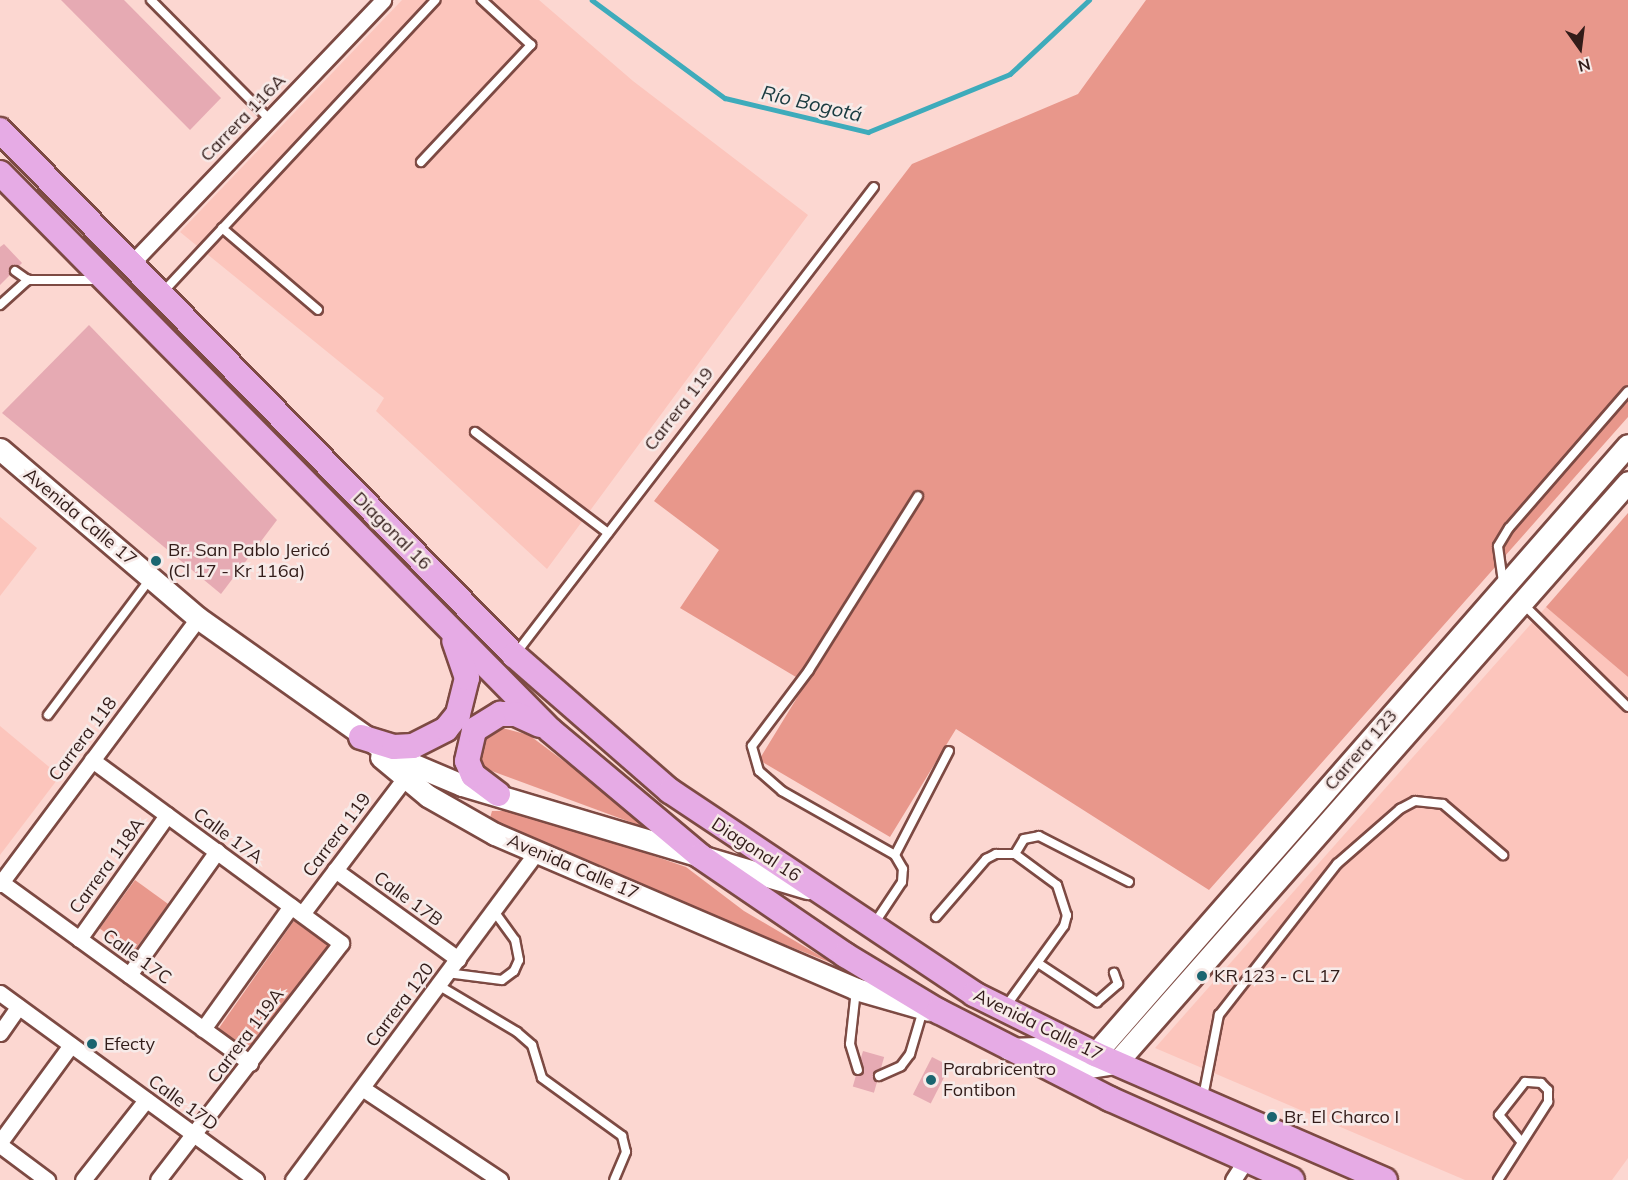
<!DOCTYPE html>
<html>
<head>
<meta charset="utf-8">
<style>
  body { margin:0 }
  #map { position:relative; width:1628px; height:1180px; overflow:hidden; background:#fcd7d1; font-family:Mulish,sans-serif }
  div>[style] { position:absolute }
  .built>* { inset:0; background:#fcc5bc }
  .green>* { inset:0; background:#e8978b; transform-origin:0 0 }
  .stream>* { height:4.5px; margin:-2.25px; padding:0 2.25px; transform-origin:2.25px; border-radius:2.25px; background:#3eabbb }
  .building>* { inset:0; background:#e6aab3; transform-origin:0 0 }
  .roads { filter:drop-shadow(2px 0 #7d4a43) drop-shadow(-2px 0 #7d4a43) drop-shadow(0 2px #7d4a43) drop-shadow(0 -2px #7d4a43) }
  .lane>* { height:8px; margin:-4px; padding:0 4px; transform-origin:4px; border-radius:4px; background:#fff }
  .street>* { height:15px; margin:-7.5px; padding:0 7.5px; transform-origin:7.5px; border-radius:7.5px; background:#fff }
  .secondary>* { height:21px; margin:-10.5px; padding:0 10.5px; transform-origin:10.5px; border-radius:10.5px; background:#fff }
  .primary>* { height:24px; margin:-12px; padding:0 12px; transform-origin:12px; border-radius:12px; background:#e6abe5 }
  .dots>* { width:16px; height:16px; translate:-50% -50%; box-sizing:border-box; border:3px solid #f7eae8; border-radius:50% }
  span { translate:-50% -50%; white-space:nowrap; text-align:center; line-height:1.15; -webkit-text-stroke:5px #f7eae8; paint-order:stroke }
  .street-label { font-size:18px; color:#321c19 }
  .poi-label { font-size:18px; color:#321c19 }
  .left { translate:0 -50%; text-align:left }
  .water-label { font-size:20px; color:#193a3f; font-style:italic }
  .north { position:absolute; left:1550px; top:18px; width:60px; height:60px; -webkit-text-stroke:4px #f7eae8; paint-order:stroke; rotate:166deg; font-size:16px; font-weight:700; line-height:24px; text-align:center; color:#321c19 }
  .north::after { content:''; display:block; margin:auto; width:21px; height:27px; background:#321c19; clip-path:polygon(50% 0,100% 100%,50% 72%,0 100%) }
</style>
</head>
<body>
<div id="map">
  <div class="built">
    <i style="clip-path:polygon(402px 0,539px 0,633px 81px,808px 215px,547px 569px,376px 411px,384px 398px,180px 232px)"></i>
    <i style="clip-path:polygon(0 517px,37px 548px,0 596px)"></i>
    <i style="clip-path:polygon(1546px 607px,1628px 677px,1628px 1158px,1612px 1180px,1465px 1180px,1155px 1048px)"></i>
    <i style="clip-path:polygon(0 726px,60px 776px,0 855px)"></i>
  </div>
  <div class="green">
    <i style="clip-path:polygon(1146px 0,1628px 0,1628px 417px,1209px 890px,956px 729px,890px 837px,759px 760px,806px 683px,680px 608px,719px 550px,654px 501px,912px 164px,1078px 94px)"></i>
    <i style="clip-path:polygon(1628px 513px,1628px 677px,1546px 607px)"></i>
    <i style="clip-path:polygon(494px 726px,529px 735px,660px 833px,481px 767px,476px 759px,481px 732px)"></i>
    <i style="clip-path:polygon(492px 811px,511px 811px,590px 834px,686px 867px,744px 911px,834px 964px,622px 880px,496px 824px,490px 818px)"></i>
    <i style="left:135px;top:880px;width:41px;height:60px;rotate:36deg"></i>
    <i style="left:296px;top:918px;width:45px;height:136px;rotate:35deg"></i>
  </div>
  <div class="stream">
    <i style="left:592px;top:0;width:165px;rotate:36.4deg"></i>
    <i style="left:725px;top:98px;width:147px;rotate:13.4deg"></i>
    <i style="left:868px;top:132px;width:153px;rotate:-22.2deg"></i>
    <i style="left:1010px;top:74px;width:108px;rotate:-43.1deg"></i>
  </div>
  <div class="building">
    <i style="clip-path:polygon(61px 0,124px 0,221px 98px,190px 130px)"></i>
    <i style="clip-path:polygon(4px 244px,22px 263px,0 285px,0 247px)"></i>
    <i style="clip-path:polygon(89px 325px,277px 520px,221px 594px,2px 413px)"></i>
    <i style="left:863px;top:1051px;width:22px;height:37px;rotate:16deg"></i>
    <i style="left:932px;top:1057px;width:20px;height:42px;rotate:27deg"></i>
  </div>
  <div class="roads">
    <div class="lane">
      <i style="left:151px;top:0;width:168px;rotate:45.2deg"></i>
      <i style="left:421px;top:162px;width:161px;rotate:-46.8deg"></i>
      <i style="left:531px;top:45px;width:67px;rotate:-137.4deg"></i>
      <i style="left:222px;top:228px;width:126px;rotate:40.5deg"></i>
      <i style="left:15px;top:271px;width:16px;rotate:35deg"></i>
      <i style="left:28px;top:280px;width:72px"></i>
      <i style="left:164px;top:291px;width:398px;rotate:-47deg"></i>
      <i style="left:0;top:305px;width:38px;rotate:-42deg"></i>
      <i style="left:475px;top:432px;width:167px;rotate:37.2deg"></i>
      <i style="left:1503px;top:582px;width:36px;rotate:-98deg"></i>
      <i style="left:1498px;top:546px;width:21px;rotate:-59deg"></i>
      <i style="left:1509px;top:528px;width:181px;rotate:-49deg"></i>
      <i style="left:1522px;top:603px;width:148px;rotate:44.5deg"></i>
      <i style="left:517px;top:652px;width:586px;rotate:-52.49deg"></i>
      <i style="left:48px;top:715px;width:170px;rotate:-53.1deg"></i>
      <i style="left:1015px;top:854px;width:17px;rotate:-59deg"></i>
      <i style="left:1024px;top:839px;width:15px;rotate:-11deg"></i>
      <i style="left:1039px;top:836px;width:101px;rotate:27.1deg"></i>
      <i style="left:895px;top:855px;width:117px;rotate:-62.6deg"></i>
      <i style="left:936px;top:917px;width:77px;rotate:-49.2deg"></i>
      <i style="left:986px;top:859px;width:11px;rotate:-27deg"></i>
      <i style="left:996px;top:854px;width:19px"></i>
      <i style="left:1015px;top:854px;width:52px;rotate:36.4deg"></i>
      <i style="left:1057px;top:885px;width:32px;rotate:72deg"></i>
      <i style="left:1067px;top:915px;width:11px;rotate:105deg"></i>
      <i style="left:1064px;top:926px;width:99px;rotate:125.9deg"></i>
      <i style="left:874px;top:924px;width:50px;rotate:-56.3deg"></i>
      <i style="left:902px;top:882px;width:13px;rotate:-86deg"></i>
      <i style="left:903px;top:869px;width:16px;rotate:-120deg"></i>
      <i style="left:895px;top:855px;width:130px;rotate:-150.5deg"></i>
      <i style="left:782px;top:791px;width:30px;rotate:-139deg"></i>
      <i style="left:759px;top:771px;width:26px;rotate:-106deg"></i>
      <i style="left:752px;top:746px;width:95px;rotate:-53.1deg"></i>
      <i style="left:809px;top:670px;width:205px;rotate:-57.9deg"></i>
      <i style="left:1038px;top:963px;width:71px;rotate:33.5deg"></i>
      <i style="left:1097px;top:1002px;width:28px;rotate:-41deg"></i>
      <i style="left:1118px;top:984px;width:12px;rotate:-110deg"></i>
      <i style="left:447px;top:973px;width:55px;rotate:7.3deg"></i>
      <i style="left:502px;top:980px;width:15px;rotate:-37deg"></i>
      <i style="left:514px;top:971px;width:12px;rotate:-66deg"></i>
      <i style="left:519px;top:960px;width:20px;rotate:-101deg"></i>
      <i style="left:515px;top:940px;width:36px;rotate:-126deg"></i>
      <i style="left:438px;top:985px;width:92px;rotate:30.7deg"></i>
      <i style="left:517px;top:1032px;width:20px;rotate:41deg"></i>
      <i style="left:532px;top:1045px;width:34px;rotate:73deg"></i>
      <i style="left:542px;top:1078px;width:99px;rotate:35.9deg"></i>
      <i style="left:622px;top:1136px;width:16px;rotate:76deg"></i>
      <i style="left:626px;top:1152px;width:30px;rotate:113deg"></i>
      <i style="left:856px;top:990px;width:54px;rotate:96.3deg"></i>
      <i style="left:850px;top:1044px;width:27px;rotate:73deg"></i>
      <i style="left:879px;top:1076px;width:24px;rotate:-24deg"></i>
      <i style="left:901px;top:1066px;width:15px;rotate:-53deg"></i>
      <i style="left:910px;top:1054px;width:46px;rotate:-73.5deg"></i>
      <i style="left:1203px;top:1097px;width:84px;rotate:-79deg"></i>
      <i style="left:1219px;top:1015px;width:192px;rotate:-52deg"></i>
      <i style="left:1337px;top:864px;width:84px;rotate:-41.1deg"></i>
      <i style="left:1400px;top:809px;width:17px;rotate:-28deg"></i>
      <i style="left:1415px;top:801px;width:28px;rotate:6deg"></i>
      <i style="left:1443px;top:804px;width:79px;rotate:40.4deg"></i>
      <i style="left:1498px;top:1180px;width:93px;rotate:-57.3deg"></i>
      <i style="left:1548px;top:1102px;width:12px;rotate:-90deg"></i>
      <i style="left:1548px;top:1090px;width:10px;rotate:-135deg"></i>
      <i style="left:1541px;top:1083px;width:16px;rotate:-176deg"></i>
      <i style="left:1525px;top:1082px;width:42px;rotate:128.2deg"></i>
      <i style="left:1499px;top:1115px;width:35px;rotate:50deg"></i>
    </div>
    <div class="street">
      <i style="left:131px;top:264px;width:365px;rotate:-46.3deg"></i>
      <i style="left:92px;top:760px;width:309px;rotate:36.3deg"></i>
      <i style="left:341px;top:943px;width:299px;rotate:127.7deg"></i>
      <i style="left:335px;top:870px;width:152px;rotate:35.9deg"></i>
      <i style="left:1px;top:882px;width:308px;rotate:36deg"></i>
      <i style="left:0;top:884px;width:332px;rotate:-53.3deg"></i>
      <i style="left:302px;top:914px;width:169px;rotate:-52.9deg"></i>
      <i style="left:79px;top:939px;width:152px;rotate:-54.6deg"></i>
      <i style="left:129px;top:975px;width:152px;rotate:-54.6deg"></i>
      <i style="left:0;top:993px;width:317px;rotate:36.1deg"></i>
      <i style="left:203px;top:1029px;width:151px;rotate:-54.4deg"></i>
      <i style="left:0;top:1033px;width:32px;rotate:-55deg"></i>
      <i style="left:362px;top:1088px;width:166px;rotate:33.7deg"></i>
      <i style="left:0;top:1142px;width:120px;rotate:-53.8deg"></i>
      <i style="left:0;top:1145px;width:59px;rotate:36.7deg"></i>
      <i style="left:83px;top:1180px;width:102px;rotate:-51.8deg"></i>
      <i style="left:293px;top:1180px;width:409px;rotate:-53.4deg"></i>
      <i style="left:1233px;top:1180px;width:24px;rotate:-57deg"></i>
    </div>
    <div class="secondary">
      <i style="left:0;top:449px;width:260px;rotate:40.5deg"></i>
      <i style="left:198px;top:618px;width:239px;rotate:35.3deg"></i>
      <i style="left:393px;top:756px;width:75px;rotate:22.8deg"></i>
      <i style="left:462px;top:785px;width:361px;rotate:16.6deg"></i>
      <i style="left:381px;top:757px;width:61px;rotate:39.7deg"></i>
      <i style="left:428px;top:796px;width:77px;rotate:29.6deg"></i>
      <i style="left:495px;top:834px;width:393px;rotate:23.2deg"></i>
      <i style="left:856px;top:989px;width:76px;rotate:16deg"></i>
      <i style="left:1009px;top:1049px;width:35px;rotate:-2deg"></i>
      <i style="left:1044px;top:1048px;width:45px;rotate:26.6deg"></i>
      <i style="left:1084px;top:1068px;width:32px;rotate:-9deg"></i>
      <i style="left:1116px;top:1063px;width:774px;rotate:-48.61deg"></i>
      <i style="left:1095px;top:1054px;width:809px;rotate:-48.81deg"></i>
    </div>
    <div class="primary">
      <i style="left:0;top:130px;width:735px;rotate:45.61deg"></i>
      <i style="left:514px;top:655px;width:207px;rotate:41.1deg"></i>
      <i style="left:670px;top:791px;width:366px;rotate:33.7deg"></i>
      <i style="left:974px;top:994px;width:135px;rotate:26.4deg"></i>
      <i style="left:1095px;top:1054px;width:316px;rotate:23.5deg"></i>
      <i style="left:0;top:173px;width:783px;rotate:45.36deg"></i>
      <i style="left:550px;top:730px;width:196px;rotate:40deg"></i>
      <i style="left:700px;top:856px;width:176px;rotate:34.3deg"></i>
      <i style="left:845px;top:955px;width:109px;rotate:31.1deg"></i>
      <i style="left:938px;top:1011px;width:193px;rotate:27.1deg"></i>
      <i style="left:1110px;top:1099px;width:199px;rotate:24deg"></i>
      <i style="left:361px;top:737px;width:34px;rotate:17deg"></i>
      <i style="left:394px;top:747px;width:19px;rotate:-3deg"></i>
      <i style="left:413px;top:746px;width:37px;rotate:-27deg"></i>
      <i style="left:446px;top:729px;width:19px;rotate:-51deg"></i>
      <i style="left:458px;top:714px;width:37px;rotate:-76deg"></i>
      <i style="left:467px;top:678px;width:39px;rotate:-109deg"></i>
      <i style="left:498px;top:794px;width:31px;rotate:-143deg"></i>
      <i style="left:473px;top:775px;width:15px;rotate:-113deg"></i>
      <i style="left:467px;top:761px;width:32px;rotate:-77deg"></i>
      <i style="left:474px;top:730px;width:31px;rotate:-32deg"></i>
      <i style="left:500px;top:714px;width:16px"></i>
      <i style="left:516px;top:714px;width:26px;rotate:25deg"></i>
    </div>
  </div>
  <div class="dots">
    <i style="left:156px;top:561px;background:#1a6570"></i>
    <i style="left:1202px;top:976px;background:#1a6570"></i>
    <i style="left:92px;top:1044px;background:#1a6570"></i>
    <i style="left:931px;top:1080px;background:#1a6570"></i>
    <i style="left:1272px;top:1117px;background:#1a6570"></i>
  </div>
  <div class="street-label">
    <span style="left:243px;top:118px;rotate:-46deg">Carrera 116A</span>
    <span style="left:679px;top:409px;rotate:-52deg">Carrera 119</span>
    <span style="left:80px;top:517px;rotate:40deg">Avenida Calle 17</span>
    <span style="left:392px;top:531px;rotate:45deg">Diagonal 16</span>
    <span style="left:83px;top:739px;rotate:-53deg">Carrera 118</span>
    <span style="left:1361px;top:750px;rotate:-49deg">Carrera 123</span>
    <span style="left:337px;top:835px;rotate:-53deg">Carrera 119</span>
    <span style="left:228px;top:836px;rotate:36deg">Calle 17A</span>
    <span style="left:756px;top:850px;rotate:33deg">Diagonal 16</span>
    <span style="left:107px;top:866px;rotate:-54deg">Carrera 118A</span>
    <span style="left:573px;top:867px;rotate:23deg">Avenida Calle 17</span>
    <span style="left:408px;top:899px;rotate:36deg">Calle 17B</span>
    <span style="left:137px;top:957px;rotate:36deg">Calle 17C</span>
    <span style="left:400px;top:1005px;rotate:-53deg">Carrera 120</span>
    <span style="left:1038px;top:1025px;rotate:26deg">Avenida Calle 17</span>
    <span style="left:246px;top:1036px;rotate:-53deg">Carrera 119A</span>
    <span style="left:183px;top:1103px;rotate:36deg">Calle 17D</span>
  </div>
  <div class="poi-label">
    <span class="left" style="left:168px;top:561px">Br. San Pablo Jericó<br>(Cl 17 - Kr 116a)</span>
    <span class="left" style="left:1214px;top:976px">KR 123 - CL 17</span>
    <span class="left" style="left:104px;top:1044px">Efecty</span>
    <span class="left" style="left:943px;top:1080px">Parabricentro<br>Fontibon</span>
    <span class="left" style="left:1284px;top:1117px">Br. El Charco I</span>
  </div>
  <div class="water-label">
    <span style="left:812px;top:103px;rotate:13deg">Río Bogotá</span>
  </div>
  <div class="north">N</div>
</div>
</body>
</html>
